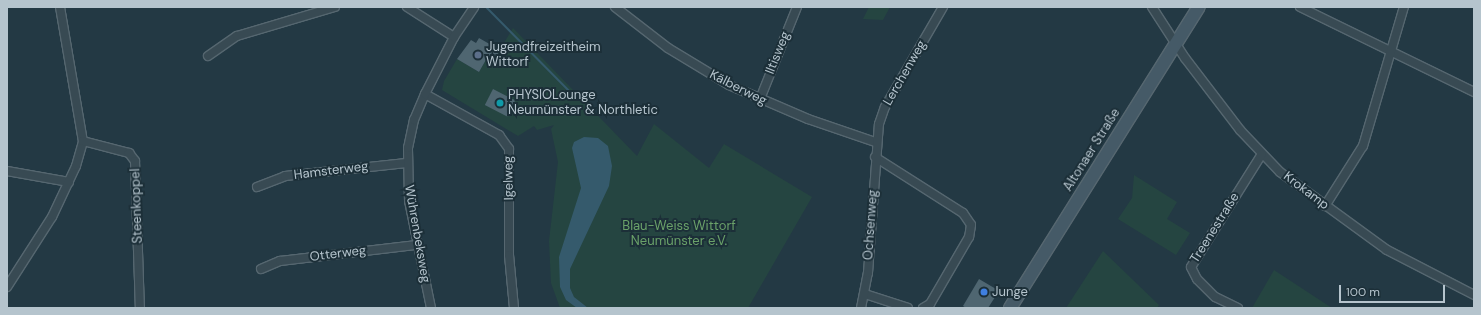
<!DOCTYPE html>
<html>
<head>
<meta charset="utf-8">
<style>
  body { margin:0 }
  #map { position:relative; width:1481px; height:315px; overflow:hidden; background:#233944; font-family:"DM Sans",sans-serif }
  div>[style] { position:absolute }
  .green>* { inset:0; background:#254541 }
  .water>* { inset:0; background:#355a6c }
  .stream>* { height:2px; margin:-1px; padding:0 1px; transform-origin:1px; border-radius:1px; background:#355a6c }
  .building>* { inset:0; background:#4f6671; transform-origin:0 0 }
  .roads { filter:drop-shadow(1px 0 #566770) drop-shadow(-1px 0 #566770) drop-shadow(0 1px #566770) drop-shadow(0 -1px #566770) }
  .street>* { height:8px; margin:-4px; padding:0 4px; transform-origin:4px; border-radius:4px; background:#384a53 }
  .secondary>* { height:12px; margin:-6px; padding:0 6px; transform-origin:6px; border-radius:6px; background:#455a67 }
  .dots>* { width:11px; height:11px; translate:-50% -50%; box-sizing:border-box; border:2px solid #1c2f38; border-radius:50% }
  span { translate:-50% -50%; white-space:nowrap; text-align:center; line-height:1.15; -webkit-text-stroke:4px #1c2f38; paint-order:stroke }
  .poi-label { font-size:13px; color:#b5c4cd }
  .left { translate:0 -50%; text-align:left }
  .street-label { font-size:13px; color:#b5c4cd }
  .park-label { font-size:13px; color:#6aa169 }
  .frame { position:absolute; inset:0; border:8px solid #b5c4cd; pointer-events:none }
  .scale { position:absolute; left:1339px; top:285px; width:106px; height:18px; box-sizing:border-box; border:2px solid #b5c4cd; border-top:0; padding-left:5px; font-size:12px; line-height:14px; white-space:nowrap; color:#b5c4cd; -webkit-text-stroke:3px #1c2f38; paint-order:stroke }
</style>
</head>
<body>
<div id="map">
  <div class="green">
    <i style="clip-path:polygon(869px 7px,890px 7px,883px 20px,863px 19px)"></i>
    <i style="clip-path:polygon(513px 28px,637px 156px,654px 124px,709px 168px,724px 144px,812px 197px,748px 308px,560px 308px,551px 283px,549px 241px,558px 162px,551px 129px,554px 125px,537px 130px,534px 126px,518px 136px,442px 90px,444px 81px,457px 59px,479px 72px,487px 58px,493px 61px)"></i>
    <i style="clip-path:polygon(1134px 175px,1177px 202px,1167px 219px,1190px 233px,1176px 255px,1118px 219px,1132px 198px)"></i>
    <i style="clip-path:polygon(1103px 251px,1159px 305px,1157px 308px,1066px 308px)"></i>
    <i style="clip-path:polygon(1274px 270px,1332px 308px,1252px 308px)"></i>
  </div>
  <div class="water">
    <i style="clip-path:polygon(584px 137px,598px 138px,608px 146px,612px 166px,609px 186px,570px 269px,570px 288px,574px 297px,588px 308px,577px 308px,566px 300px,560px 287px,559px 257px,581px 188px,572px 148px,574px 142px)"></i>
  </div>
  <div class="stream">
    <i style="left:486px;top:7px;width:127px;rotate:45.3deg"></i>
  </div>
  <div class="building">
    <i style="clip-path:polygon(479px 38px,500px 50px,493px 62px,487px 58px,479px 72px,457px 59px,471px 40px,476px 43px)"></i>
    <i style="left:493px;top:89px;width:25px;height:18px;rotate:27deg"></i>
    <i style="clip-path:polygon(979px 279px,996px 289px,997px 294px,988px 308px,966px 308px,963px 306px)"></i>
  </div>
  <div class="roads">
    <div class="street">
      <i style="left:60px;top:7px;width:136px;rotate:80.3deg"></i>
      <i style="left:407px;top:7px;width:56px;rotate:32.6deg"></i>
      <i style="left:615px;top:7px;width:67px;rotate:37.7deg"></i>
      <i style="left:668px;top:48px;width:71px;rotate:31.2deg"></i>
      <i style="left:729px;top:85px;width:86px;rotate:23.3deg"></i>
      <i style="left:808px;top:119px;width:71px;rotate:18.9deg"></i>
      <i style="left:1152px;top:7px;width:61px;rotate:57.1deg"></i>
      <i style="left:1185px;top:58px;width:91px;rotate:52.6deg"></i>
      <i style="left:1240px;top:130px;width:58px;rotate:46.4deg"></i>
      <i style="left:1280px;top:172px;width:132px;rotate:36.1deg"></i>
      <i style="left:1387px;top:250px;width:98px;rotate:27.3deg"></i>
      <i style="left:1300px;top:7px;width:194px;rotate:26deg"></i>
      <i style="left:208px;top:56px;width:35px;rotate:-35deg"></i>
      <i style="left:237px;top:36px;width:102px;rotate:-16.5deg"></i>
      <i style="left:425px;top:94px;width:85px;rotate:29deg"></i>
      <i style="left:499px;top:135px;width:17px;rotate:54deg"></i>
      <i style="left:509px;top:149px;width:106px;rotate:90deg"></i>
      <i style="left:509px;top:255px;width:53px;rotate:84.6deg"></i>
      <i style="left:760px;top:99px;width:99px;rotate:-68.1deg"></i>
      <i style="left:875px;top:157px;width:104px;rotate:32.5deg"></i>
      <i style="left:963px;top:213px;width:14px;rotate:56deg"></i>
      <i style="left:971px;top:225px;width:12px;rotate:99deg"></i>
      <i style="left:969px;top:237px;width:78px;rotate:120.2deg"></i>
      <i style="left:930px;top:304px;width:8px;rotate:150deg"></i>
      <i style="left:7px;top:171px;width:63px;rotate:10.1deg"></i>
      <i style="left:257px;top:187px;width:30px;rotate:-21deg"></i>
      <i style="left:285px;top:176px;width:122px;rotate:-6.1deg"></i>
      <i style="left:1325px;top:206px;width:71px;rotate:-57.7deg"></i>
      <i style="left:1363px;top:146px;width:145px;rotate:-73.6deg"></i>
      <i style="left:261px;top:269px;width:21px;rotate:-23deg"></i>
      <i style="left:280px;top:261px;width:138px;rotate:-6.7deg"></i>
      <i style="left:7px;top:287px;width:83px;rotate:-57.3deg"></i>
      <i style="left:52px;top:217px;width:56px;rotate:-64.8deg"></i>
      <i style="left:76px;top:166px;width:26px;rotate:-74deg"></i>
      <i style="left:83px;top:141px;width:48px;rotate:14.6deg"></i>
      <i style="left:129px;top:153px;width:10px;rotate:53deg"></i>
      <i style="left:135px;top:161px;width:147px;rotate:88.1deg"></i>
      <i style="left:865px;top:294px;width:45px;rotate:18deg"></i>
      <i style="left:431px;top:308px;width:109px;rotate:-101.6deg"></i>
      <i style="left:409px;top:201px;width:53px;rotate:-91.1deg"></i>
      <i style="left:408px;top:148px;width:29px;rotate:-78deg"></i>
      <i style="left:414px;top:120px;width:28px;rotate:-67deg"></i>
      <i style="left:425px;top:94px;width:64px;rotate:-63deg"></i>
      <i style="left:454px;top:37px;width:36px;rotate:-56deg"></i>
      <i style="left:861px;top:308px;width:36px;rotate:-79deg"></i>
      <i style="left:868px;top:273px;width:149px;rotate:-85.8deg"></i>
      <i style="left:879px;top:124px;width:18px;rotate:-71deg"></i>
      <i style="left:885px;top:107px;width:116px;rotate:-59.9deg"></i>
      <i style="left:1238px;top:308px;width:25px;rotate:-154deg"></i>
      <i style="left:1215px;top:297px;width:25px;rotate:-135deg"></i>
      <i style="left:1197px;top:279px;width:13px;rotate:-117deg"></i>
      <i style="left:1191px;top:267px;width:133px;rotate:-57.9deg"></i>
    </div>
    <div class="secondary">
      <i style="left:1010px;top:308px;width:355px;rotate:-57.9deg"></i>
    </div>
  </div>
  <div class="dots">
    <i style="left:478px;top:55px;background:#5c6f8a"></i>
    <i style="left:500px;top:103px;background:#0f9aa8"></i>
    <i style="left:984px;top:292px;background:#3f7fe0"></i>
  </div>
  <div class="poi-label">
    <span class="left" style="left:486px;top:55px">Jugendfreizeitheim<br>Wittorf</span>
    <span class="left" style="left:508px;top:103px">PHYSIOLounge<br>Neumünster &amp; Northletic</span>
    <span class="left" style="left:992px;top:292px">Junge</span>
  </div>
  <div class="street-label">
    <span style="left:778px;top:53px;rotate:-68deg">Iltisweg</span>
    <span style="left:905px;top:73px;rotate:-60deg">Lerchenweg</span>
    <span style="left:738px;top:88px;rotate:27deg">Kälberweg</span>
    <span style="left:1092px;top:150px;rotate:-58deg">Altonaer Straße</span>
    <span style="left:331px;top:171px;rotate:-7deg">Hamsterweg</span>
    <span style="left:509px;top:178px;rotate:-91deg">Igelweg</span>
    <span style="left:1306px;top:191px;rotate:37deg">Krokamp</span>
    <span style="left:137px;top:206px;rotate:-92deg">Steenkoppel</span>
    <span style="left:871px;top:225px;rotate:-86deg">Ochsenweg</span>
    <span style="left:1215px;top:228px;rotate:-58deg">Treenestraße</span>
    <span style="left:417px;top:234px;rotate:80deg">Wührenbeksweg</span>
    <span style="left:338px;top:254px;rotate:-7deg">Otterweg</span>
  </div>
  <div class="park-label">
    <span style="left:679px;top:234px">Blau-Weiss Wittorf<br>Neumünster e.V.</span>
  </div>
  <div class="frame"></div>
  <div class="scale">100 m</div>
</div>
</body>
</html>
